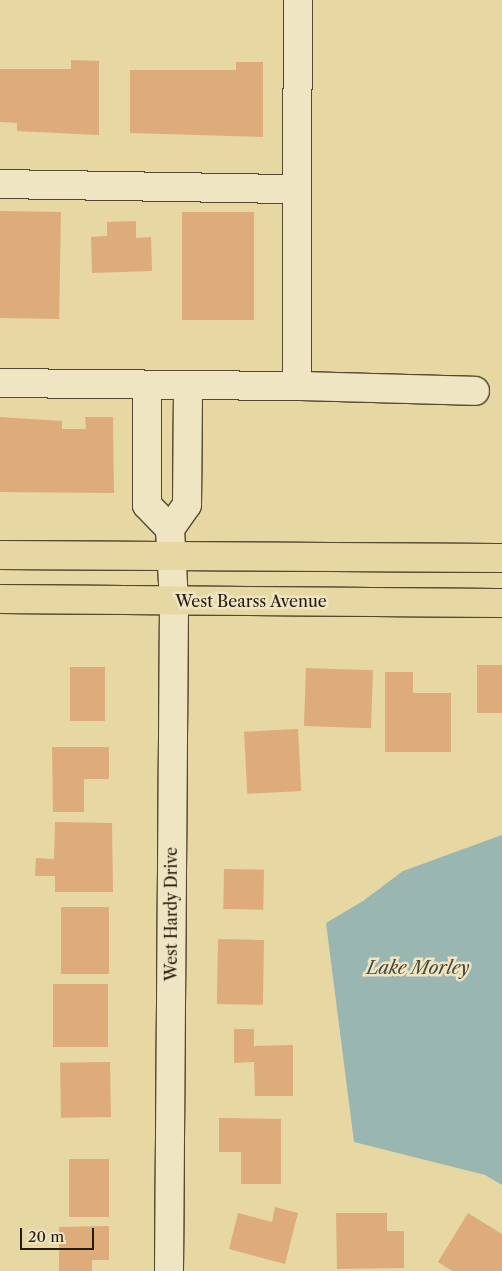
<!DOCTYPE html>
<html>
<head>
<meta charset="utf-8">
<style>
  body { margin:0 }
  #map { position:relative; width:502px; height:1271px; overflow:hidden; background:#e6d7a3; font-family:"Libre Caslon Text",serif }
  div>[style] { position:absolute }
  .water>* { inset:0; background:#99b7b0 }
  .building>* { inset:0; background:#deab7b; transform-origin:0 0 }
  .roads { filter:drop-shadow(1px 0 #564933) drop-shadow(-1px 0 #564933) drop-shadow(0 1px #564933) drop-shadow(0 -1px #564933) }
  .minor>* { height:28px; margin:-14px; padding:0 14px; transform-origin:14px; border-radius:14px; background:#efe5c3 }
  .major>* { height:28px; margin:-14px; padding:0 14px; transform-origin:14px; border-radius:14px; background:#e6d7a3 }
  span { translate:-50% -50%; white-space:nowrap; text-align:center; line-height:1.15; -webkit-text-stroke:5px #efe5c3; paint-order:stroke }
  .street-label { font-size:16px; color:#261a0e }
  .water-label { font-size:18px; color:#48493f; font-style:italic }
  .scale { position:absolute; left:20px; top:1228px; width:74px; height:22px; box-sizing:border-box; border:2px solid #261a0e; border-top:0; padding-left:6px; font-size:15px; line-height:18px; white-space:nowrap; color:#261a0e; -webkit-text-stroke:4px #efe5c3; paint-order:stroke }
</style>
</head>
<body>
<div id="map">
  <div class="water">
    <i style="clip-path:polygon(502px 835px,502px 1185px,485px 1175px,354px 1142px,326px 923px,363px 901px,403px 871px)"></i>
  </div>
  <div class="building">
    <i style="clip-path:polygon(71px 60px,99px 61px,99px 135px,17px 131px,17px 123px,0 122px,0 69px,71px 69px)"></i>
    <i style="clip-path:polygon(236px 62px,263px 62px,263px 137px,130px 133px,130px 70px,236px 70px)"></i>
    <i style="left:0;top:211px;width:61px;height:107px;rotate:1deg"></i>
    <i style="left:182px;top:212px;width:72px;height:108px"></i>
    <i style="clip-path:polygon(136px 221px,136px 238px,151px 237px,152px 271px,92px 273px,91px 237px,107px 236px,107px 222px)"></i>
    <i style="clip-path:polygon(0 417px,62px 421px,62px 429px,86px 429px,85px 417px,113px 417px,114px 493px,0 492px)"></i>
    <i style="left:477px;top:665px;width:25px;height:48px"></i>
    <i style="left:70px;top:667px;width:35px;height:54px"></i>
    <i style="left:306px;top:668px;width:67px;height:58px;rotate:2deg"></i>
    <i style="clip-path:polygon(385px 672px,413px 672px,413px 693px,451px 693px,451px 752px,385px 752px)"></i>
    <i style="left:298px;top:729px;width:62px;height:54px;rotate:87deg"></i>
    <i style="clip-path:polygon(52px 747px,109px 747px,109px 779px,84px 779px,84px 812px,53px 812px)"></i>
    <i style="clip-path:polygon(55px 822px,112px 823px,113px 892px,55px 892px,55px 876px,35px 876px,36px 858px,54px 859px)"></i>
    <i style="left:224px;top:869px;width:40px;height:40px;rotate:1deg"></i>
    <i style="left:61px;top:907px;width:48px;height:67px"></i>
    <i style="left:218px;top:939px;width:46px;height:65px;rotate:1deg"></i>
    <i style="left:108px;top:984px;width:63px;height:55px;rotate:90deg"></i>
    <i style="clip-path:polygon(234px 1029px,254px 1029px,254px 1046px,293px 1045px,293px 1096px,255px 1096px,254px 1062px,234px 1063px)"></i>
    <i style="left:110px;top:1062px;width:55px;height:50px;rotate:89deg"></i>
    <i style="clip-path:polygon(219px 1118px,281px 1119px,281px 1184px,241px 1184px,241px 1152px,219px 1152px)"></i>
    <i style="left:69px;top:1159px;width:40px;height:58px"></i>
    <i style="clip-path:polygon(275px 1207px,298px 1213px,285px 1264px,229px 1249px,238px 1213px,272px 1222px)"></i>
    <i style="clip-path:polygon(336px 1213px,387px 1213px,387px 1231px,404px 1231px,404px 1268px,337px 1269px)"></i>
    <i style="clip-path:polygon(468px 1213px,502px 1234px,502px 1271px,452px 1271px,438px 1262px)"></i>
    <i style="clip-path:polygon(109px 1226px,109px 1260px,92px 1260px,92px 1271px,59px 1271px,59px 1227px)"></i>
  </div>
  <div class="roads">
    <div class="minor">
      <i style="left:0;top:184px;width:297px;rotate:1deg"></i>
      <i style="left:0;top:383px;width:297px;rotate:0.6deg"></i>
      <i style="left:297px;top:386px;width:386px;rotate:-89.9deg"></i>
      <i style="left:297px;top:386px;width:178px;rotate:1.6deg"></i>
      <i style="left:147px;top:387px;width:118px;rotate:90deg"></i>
      <i style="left:147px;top:505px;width:33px;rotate:46deg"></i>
      <i style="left:169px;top:1271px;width:670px;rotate:-89.57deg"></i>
      <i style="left:174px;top:601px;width:72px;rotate:-93.2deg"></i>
      <i style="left:170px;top:529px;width:29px;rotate:-55deg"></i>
      <i style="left:187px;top:505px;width:118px;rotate:-89.5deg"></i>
    </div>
    <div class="major">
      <i style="left:0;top:555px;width:502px;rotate:0.34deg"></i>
      <i style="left:0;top:599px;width:502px;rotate:0.46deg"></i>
    </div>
  </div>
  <div class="street-label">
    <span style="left:251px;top:601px">West Bearss Avenue</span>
    <span style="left:171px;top:914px;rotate:-90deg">West Hardy Drive</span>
  </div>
  <div class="water-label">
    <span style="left:418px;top:968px">Lake Morley</span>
  </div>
  <div class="scale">20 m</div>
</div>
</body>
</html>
